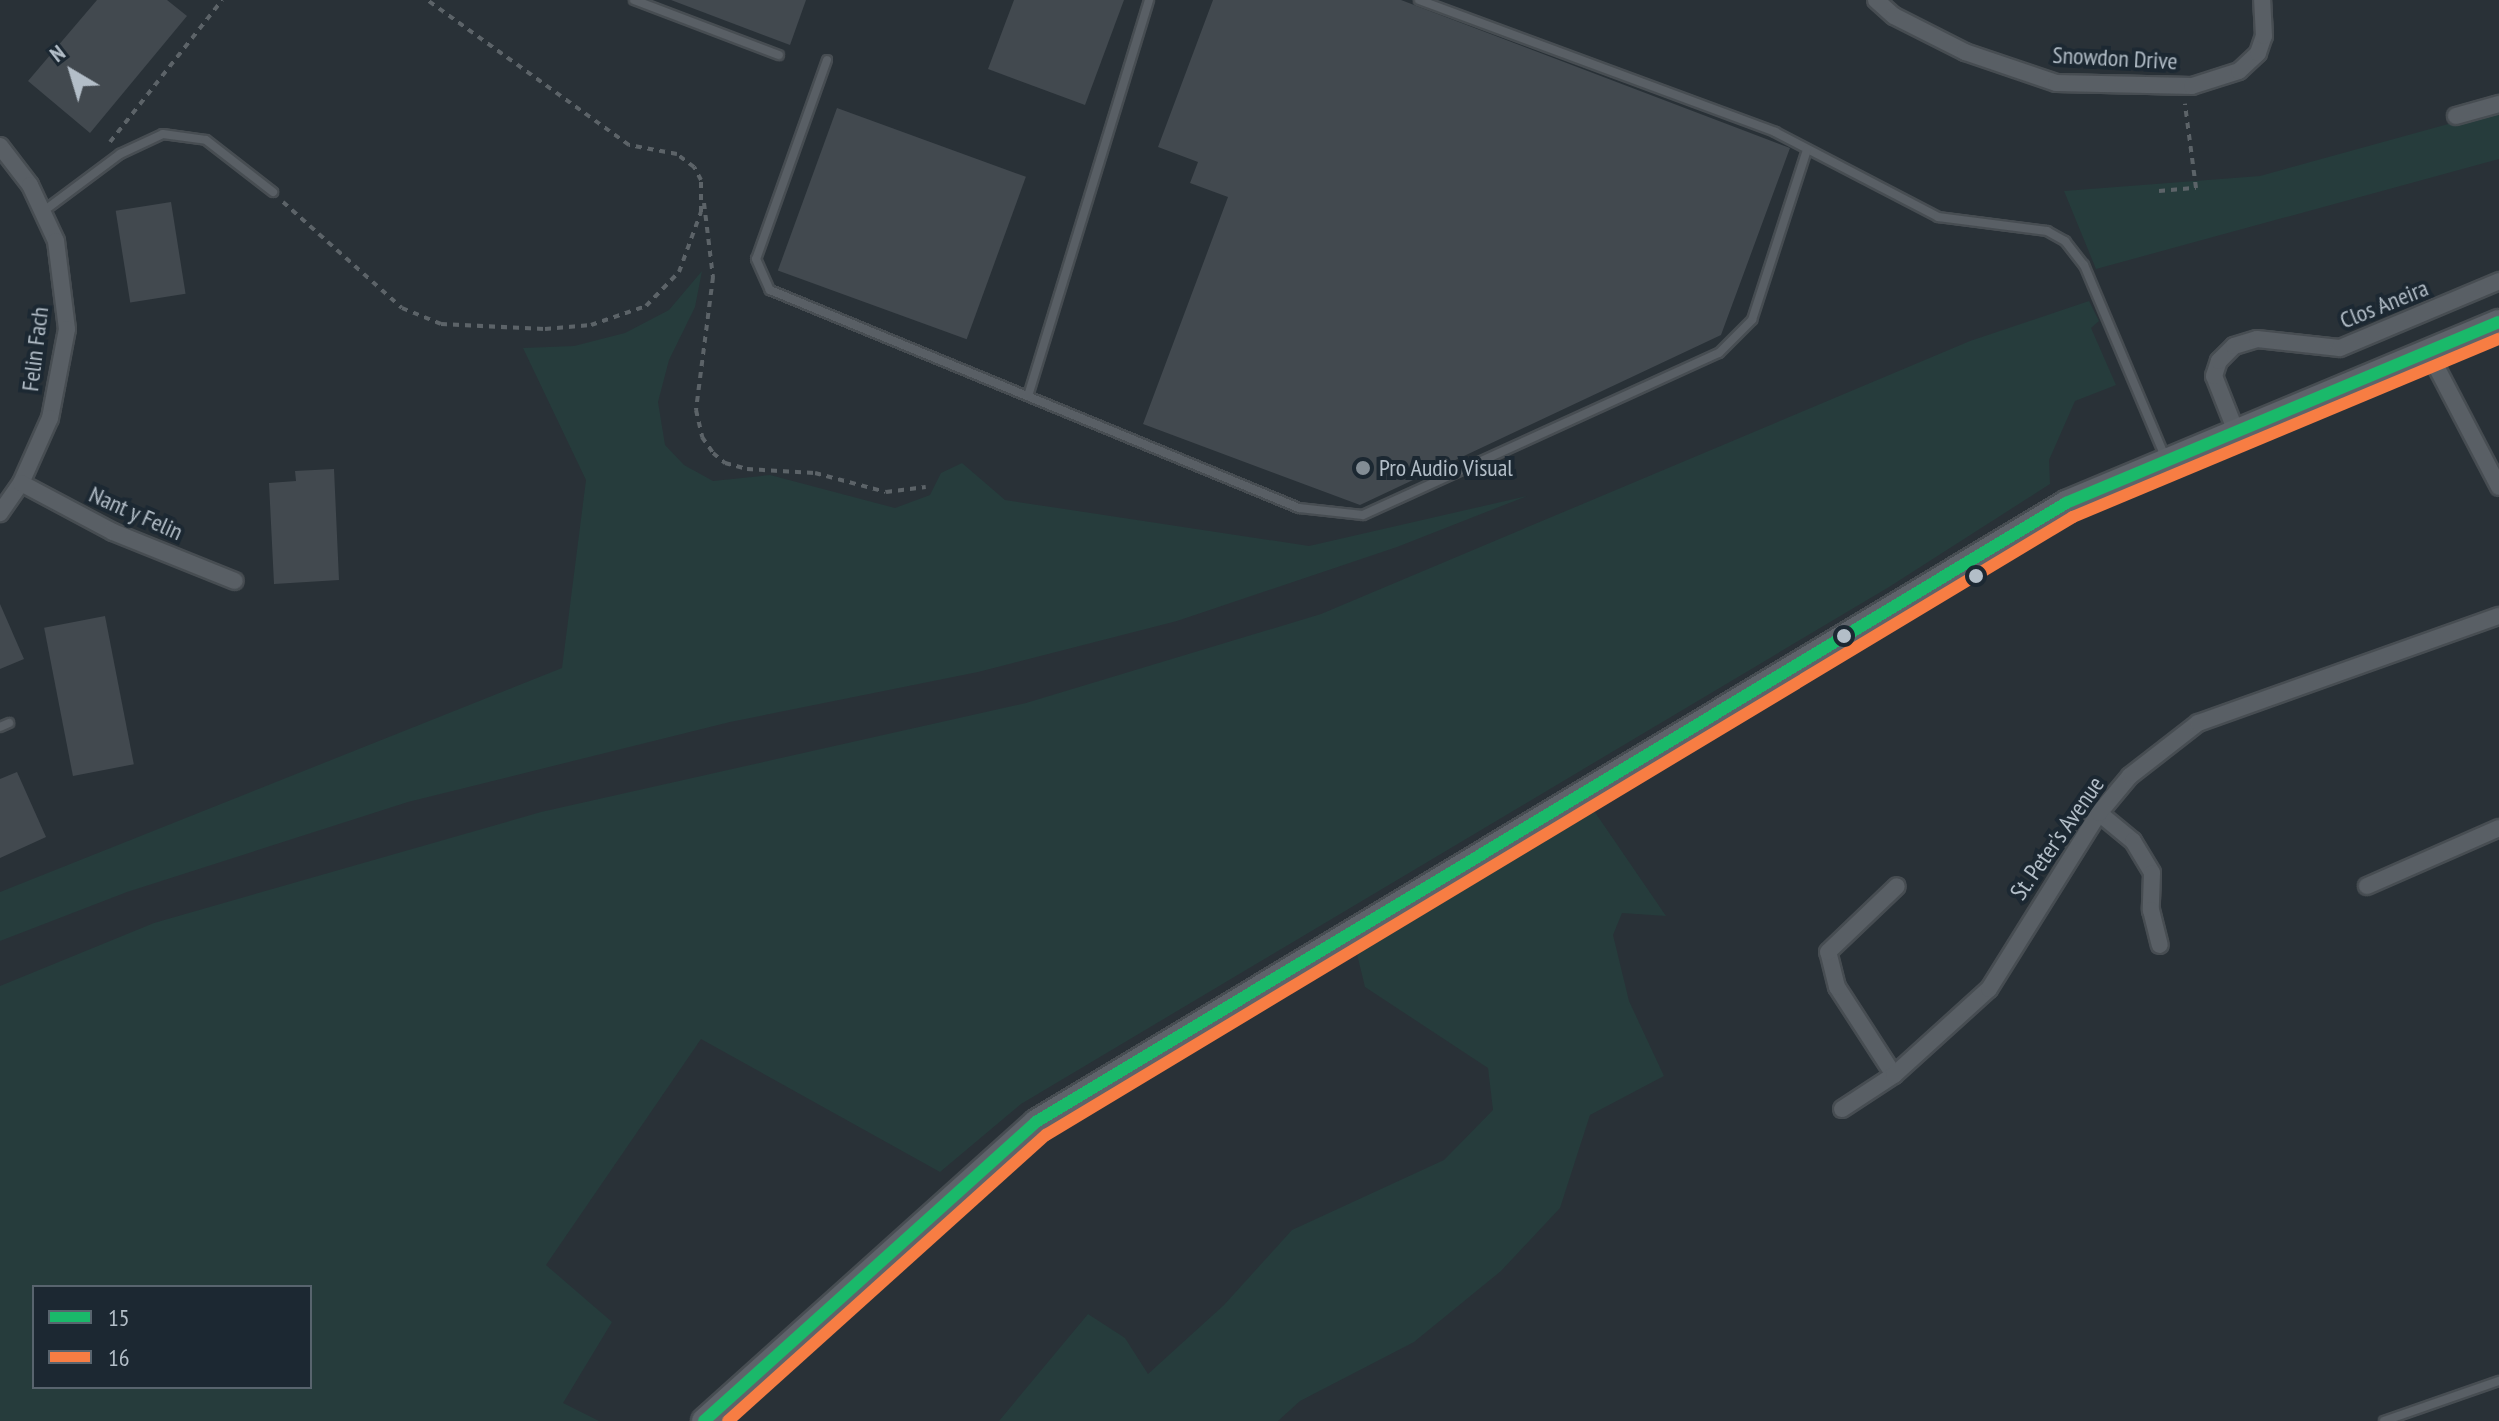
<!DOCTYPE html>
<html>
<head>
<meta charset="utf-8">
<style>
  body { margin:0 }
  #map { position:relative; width:2499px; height:1421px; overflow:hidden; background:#293137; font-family:"PT Sans Narrow",sans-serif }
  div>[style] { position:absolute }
  .green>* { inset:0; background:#263c3c }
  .building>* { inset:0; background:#42494f; transform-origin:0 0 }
  .path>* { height:4px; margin-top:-2px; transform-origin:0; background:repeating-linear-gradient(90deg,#5c6368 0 6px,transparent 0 12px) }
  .roads { filter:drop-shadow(2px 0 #474d52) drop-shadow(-2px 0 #474d52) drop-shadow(0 2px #474d52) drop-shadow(0 -2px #474d52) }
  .lane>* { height:8px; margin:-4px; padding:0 4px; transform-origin:4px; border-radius:4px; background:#595f65 }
  .street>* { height:16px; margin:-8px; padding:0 8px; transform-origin:8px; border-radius:8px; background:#595f65 }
  .secondary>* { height:24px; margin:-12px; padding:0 12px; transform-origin:12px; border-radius:12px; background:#5e636a }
  .bus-1>* { height:12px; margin:-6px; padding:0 6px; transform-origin:6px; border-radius:6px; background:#1ab96a }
  .bus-2>* { height:12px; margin:-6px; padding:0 6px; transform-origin:6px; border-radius:6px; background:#f77d43 }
  .dots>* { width:22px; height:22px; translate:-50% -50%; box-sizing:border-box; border:4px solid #1c2832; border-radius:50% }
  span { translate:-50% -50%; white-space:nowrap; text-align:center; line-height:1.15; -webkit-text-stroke:8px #1c2832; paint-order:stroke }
  .street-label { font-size:24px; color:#b3bec8 }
  .poi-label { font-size:24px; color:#b3bec8 }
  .left { translate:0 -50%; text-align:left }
  .legend { position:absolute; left:32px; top:1285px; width:280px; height:104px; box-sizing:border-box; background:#1c2832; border:2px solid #58646e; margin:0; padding:10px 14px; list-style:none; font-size:24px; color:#b3bec8 }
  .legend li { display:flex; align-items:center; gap:16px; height:40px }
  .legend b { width:40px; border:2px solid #58646e }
  .north { position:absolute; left:32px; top:32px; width:80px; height:80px; -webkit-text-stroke:6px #1c2832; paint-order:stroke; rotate:322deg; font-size:22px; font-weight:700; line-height:32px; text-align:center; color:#b3bec8 }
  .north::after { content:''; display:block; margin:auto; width:28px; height:36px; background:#b3bec8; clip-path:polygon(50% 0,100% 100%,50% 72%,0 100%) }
</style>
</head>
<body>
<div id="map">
  <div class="green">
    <i style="clip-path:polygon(2499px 110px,2499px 159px,2096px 269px,2064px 191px,2260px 176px)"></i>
    <i style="clip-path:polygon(702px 271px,695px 307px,669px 360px,658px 402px,665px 445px,684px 465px,713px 481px,770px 475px,895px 508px,930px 495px,941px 473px,962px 463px,1005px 500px,1309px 546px,1527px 496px,1397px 547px,1177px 621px,978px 672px,730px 722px,408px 802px,127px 892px,0 941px,0 892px,562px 668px,586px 480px,523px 348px,574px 346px,625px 333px,669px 310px)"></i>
    <i style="clip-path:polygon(evenodd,2089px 301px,2099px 321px,2091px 328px,2116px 385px,2075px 401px,2049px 460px,2050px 484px,1889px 587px,1021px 1104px,940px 1172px,701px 1039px,546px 1265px,612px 1322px,563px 1403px,599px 1421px,0 1421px,0 986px,154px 923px,541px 812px,1026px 703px,1321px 614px,1970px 341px,2089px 301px,310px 1287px,310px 1387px,34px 1387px,34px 1287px,310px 1287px)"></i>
    <i style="clip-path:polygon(1588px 802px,1666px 916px,1622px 913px,1613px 935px,1629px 1001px,1664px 1076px,1590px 1115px,1560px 1208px,1501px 1271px,1414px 1342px,1300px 1401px,1278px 1421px,999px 1421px,1088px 1314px,1125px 1338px,1148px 1374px,1224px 1305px,1292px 1230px,1444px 1160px,1493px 1110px,1488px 1068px,1365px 987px,1354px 942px)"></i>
  </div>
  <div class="building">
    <i style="clip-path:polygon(97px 0,167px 0,187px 16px,90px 133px,28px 81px)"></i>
    <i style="clip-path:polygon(671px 0,806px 0,790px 45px)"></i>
    <i style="clip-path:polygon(1014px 0,1124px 0,1085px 105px,988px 69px)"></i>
    <i style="clip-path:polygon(1213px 0,1401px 0,1790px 148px,1721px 335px,1360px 505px,1143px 424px,1228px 197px,1190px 183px,1198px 162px,1158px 147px)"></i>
    <i style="left:837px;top:108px;width:201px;height:173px;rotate:20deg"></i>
    <i style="left:171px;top:202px;width:93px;height:56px;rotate:81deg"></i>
    <i style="clip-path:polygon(334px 469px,339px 580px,274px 584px,269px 483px,296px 481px,295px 471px)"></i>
    <i style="clip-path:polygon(0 604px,24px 659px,0 669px)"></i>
    <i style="left:105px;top:616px;width:151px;height:62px;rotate:79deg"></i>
    <i style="clip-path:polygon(17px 772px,46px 837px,0 858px,0 779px)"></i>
  </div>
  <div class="path">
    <i style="left:110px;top:142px;width:181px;rotate:-51.7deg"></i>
    <i style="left:2159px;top:191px;width:37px;rotate:-5deg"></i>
    <i style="left:2196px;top:188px;width:85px;rotate:-97.5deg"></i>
    <i style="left:283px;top:202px;width:159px;rotate:41.7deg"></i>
    <i style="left:402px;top:308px;width:42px;rotate:22.3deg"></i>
    <i style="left:441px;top:324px;width:104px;rotate:2.8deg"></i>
    <i style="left:545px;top:329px;width:46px;rotate:-5deg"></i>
    <i style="left:591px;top:325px;width:58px;rotate:-19.1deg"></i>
    <i style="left:646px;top:306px;width:47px;rotate:-45.9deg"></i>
    <i style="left:679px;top:272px;width:64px;rotate:-69.9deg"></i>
    <i style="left:701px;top:212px;width:32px;rotate:-90deg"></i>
    <i style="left:701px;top:180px;width:15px;rotate:-118deg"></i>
    <i style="left:694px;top:167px;width:21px;rotate:-143deg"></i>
    <i style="left:677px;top:154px;width:49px;rotate:-169.4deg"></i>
    <i style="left:629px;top:145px;width:249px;rotate:-144.3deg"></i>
    <i style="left:704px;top:203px;width:75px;rotate:83.1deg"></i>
    <i style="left:713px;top:277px;width:134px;rotate:97.3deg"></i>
    <i style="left:696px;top:410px;width:28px;rotate:77deg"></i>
    <i style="left:702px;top:437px;width:19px;rotate:55deg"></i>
    <i style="left:713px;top:453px;width:16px;rotate:40deg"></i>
    <i style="left:725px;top:463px;width:23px;rotate:15deg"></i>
    <i style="left:747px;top:469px;width:68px;rotate:3.4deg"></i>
    <i style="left:815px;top:473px;width:73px;rotate:15deg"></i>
    <i style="left:886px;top:492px;width:40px;rotate:-7.1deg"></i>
  </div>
  <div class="roads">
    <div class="lane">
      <i style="left:634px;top:0;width:155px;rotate:20.8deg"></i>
      <i style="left:1419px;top:0;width:380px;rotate:20.3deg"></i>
      <i style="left:1775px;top:132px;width:184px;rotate:27.5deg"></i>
      <i style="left:1938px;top:217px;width:110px;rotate:7.3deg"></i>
      <i style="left:2047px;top:231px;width:21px;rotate:29deg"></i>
      <i style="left:2065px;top:241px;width:31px;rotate:52deg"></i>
      <i style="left:2084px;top:265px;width:211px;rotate:67.1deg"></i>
      <i style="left:827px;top:60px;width:211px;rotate:109.6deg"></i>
      <i style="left:756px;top:259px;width:34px;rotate:66deg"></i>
      <i style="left:770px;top:290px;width:572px;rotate:22.4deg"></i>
      <i style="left:1299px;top:508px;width:64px;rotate:6.2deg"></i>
      <i style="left:1363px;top:515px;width:391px;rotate:-24.5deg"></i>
      <i style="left:1719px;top:353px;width:47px;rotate:-45deg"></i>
      <i style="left:1752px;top:320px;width:179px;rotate:-72.1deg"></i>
      <i style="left:45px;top:210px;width:94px;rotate:-36.7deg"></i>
      <i style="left:120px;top:154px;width:47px;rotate:-24.9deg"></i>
      <i style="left:163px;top:134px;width:43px;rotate:7.9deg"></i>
      <i style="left:206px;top:140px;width:85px;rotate:37.8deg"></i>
      <i style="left:1028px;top:396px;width:414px;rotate:-73deg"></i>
      <i style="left:0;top:727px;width:10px;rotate:-24deg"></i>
      <i style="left:2384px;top:1421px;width:122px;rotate:-19.2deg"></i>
    </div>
    <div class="street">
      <i style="left:1876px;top:0;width:24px;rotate:42deg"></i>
      <i style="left:1894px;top:16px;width:80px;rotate:26.9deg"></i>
      <i style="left:1965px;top:52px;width:96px;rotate:18.8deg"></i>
      <i style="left:2056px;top:83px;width:136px;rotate:1.3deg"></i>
      <i style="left:2192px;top:86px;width:49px;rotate:-17.7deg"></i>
      <i style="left:2239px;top:71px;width:26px;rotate:-43deg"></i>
      <i style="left:2258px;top:53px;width:18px;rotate:-71deg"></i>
      <i style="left:2264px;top:36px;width:36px;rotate:-93deg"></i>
      <i style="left:2456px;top:116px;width:45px;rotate:-15.6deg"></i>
      <i style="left:0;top:146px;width:49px;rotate:52.4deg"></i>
      <i style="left:30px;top:185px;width:62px;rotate:65.1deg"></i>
      <i style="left:56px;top:241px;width:89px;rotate:82.9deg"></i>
      <i style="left:67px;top:329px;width:91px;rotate:100.8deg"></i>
      <i style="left:50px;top:418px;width:71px;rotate:114deg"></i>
      <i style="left:21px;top:483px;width:37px;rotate:125deg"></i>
      <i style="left:2429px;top:353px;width:151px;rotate:62.4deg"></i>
      <i style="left:2235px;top:429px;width:57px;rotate:-111.6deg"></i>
      <i style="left:2214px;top:376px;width:16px;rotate:-72deg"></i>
      <i style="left:2219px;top:361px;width:21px;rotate:-45deg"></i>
      <i style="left:2234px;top:346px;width:24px;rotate:-17deg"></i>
      <i style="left:2257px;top:339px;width:83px;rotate:6.2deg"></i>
      <i style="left:2340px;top:348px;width:173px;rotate:-22.8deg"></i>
      <i style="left:21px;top:483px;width:104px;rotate:28deg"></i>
      <i style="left:113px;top:532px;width:131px;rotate:21.9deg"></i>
      <i style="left:2099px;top:813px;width:44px;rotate:39.5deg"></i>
      <i style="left:2133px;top:841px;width:37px;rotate:59deg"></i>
      <i style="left:2152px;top:873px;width:37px;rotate:92deg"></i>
      <i style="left:2151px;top:910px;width:36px;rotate:76deg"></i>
      <i style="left:2367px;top:886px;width:144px;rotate:-23.7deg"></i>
      <i style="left:1894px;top:1075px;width:105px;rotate:-122.9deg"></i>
      <i style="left:1837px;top:987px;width:36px;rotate:-104deg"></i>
      <i style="left:1828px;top:952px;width:95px;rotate:-43.7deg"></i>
      <i style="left:1842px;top:1109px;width:62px;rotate:-33.2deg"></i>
      <i style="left:1894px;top:1075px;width:128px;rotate:-42.2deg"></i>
      <i style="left:1989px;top:989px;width:208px;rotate:-58deg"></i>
      <i style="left:2099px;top:813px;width:48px;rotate:-50deg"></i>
      <i style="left:2130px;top:776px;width:86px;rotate:-37.9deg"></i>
      <i style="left:2198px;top:723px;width:319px;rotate:-19.6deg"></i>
    </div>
    <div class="secondary">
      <i style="left:704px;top:1421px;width:447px;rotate:-42deg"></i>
      <i style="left:1036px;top:1122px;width:1202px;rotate:-31deg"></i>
      <i style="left:2066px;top:503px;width:469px;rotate:-22.7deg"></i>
    </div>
  </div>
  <div class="bus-1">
    <i style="left:704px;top:1421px;width:447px;rotate:-42deg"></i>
    <i style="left:1036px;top:1122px;width:1202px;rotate:-31deg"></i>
    <i style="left:2066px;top:503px;width:469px;rotate:-22.7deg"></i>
  </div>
  <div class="bus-2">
    <i style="left:728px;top:1421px;width:428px;rotate:-42deg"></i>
    <i style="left:1046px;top:1135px;width:1199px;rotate:-31.04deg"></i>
    <i style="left:2073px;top:517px;width:462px;rotate:-22.7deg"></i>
  </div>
  <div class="dots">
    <i style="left:1363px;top:468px;background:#838d95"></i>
    <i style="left:1976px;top:576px;background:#b3bec8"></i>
    <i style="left:1844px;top:636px;background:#b3bec8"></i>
  </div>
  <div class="street-label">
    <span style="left:2115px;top:58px;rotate:3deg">Snowdon Drive</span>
    <span style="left:2384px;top:304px;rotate:-22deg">Clos Aneira</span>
    <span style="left:35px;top:349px;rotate:-83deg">Felin Fach</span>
    <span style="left:136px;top:513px;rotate:24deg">Nant y Felin</span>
    <span style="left:2057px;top:838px;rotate:-55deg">St. Peter's Avenue</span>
  </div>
  <div class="poi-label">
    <span class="left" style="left:1379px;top:468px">Pro Audio Visual</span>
  </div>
  <ul class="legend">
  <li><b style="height:10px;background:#1ab96a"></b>15</li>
  <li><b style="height:10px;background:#f77d43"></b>16</li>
  </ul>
  <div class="north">N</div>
</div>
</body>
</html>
